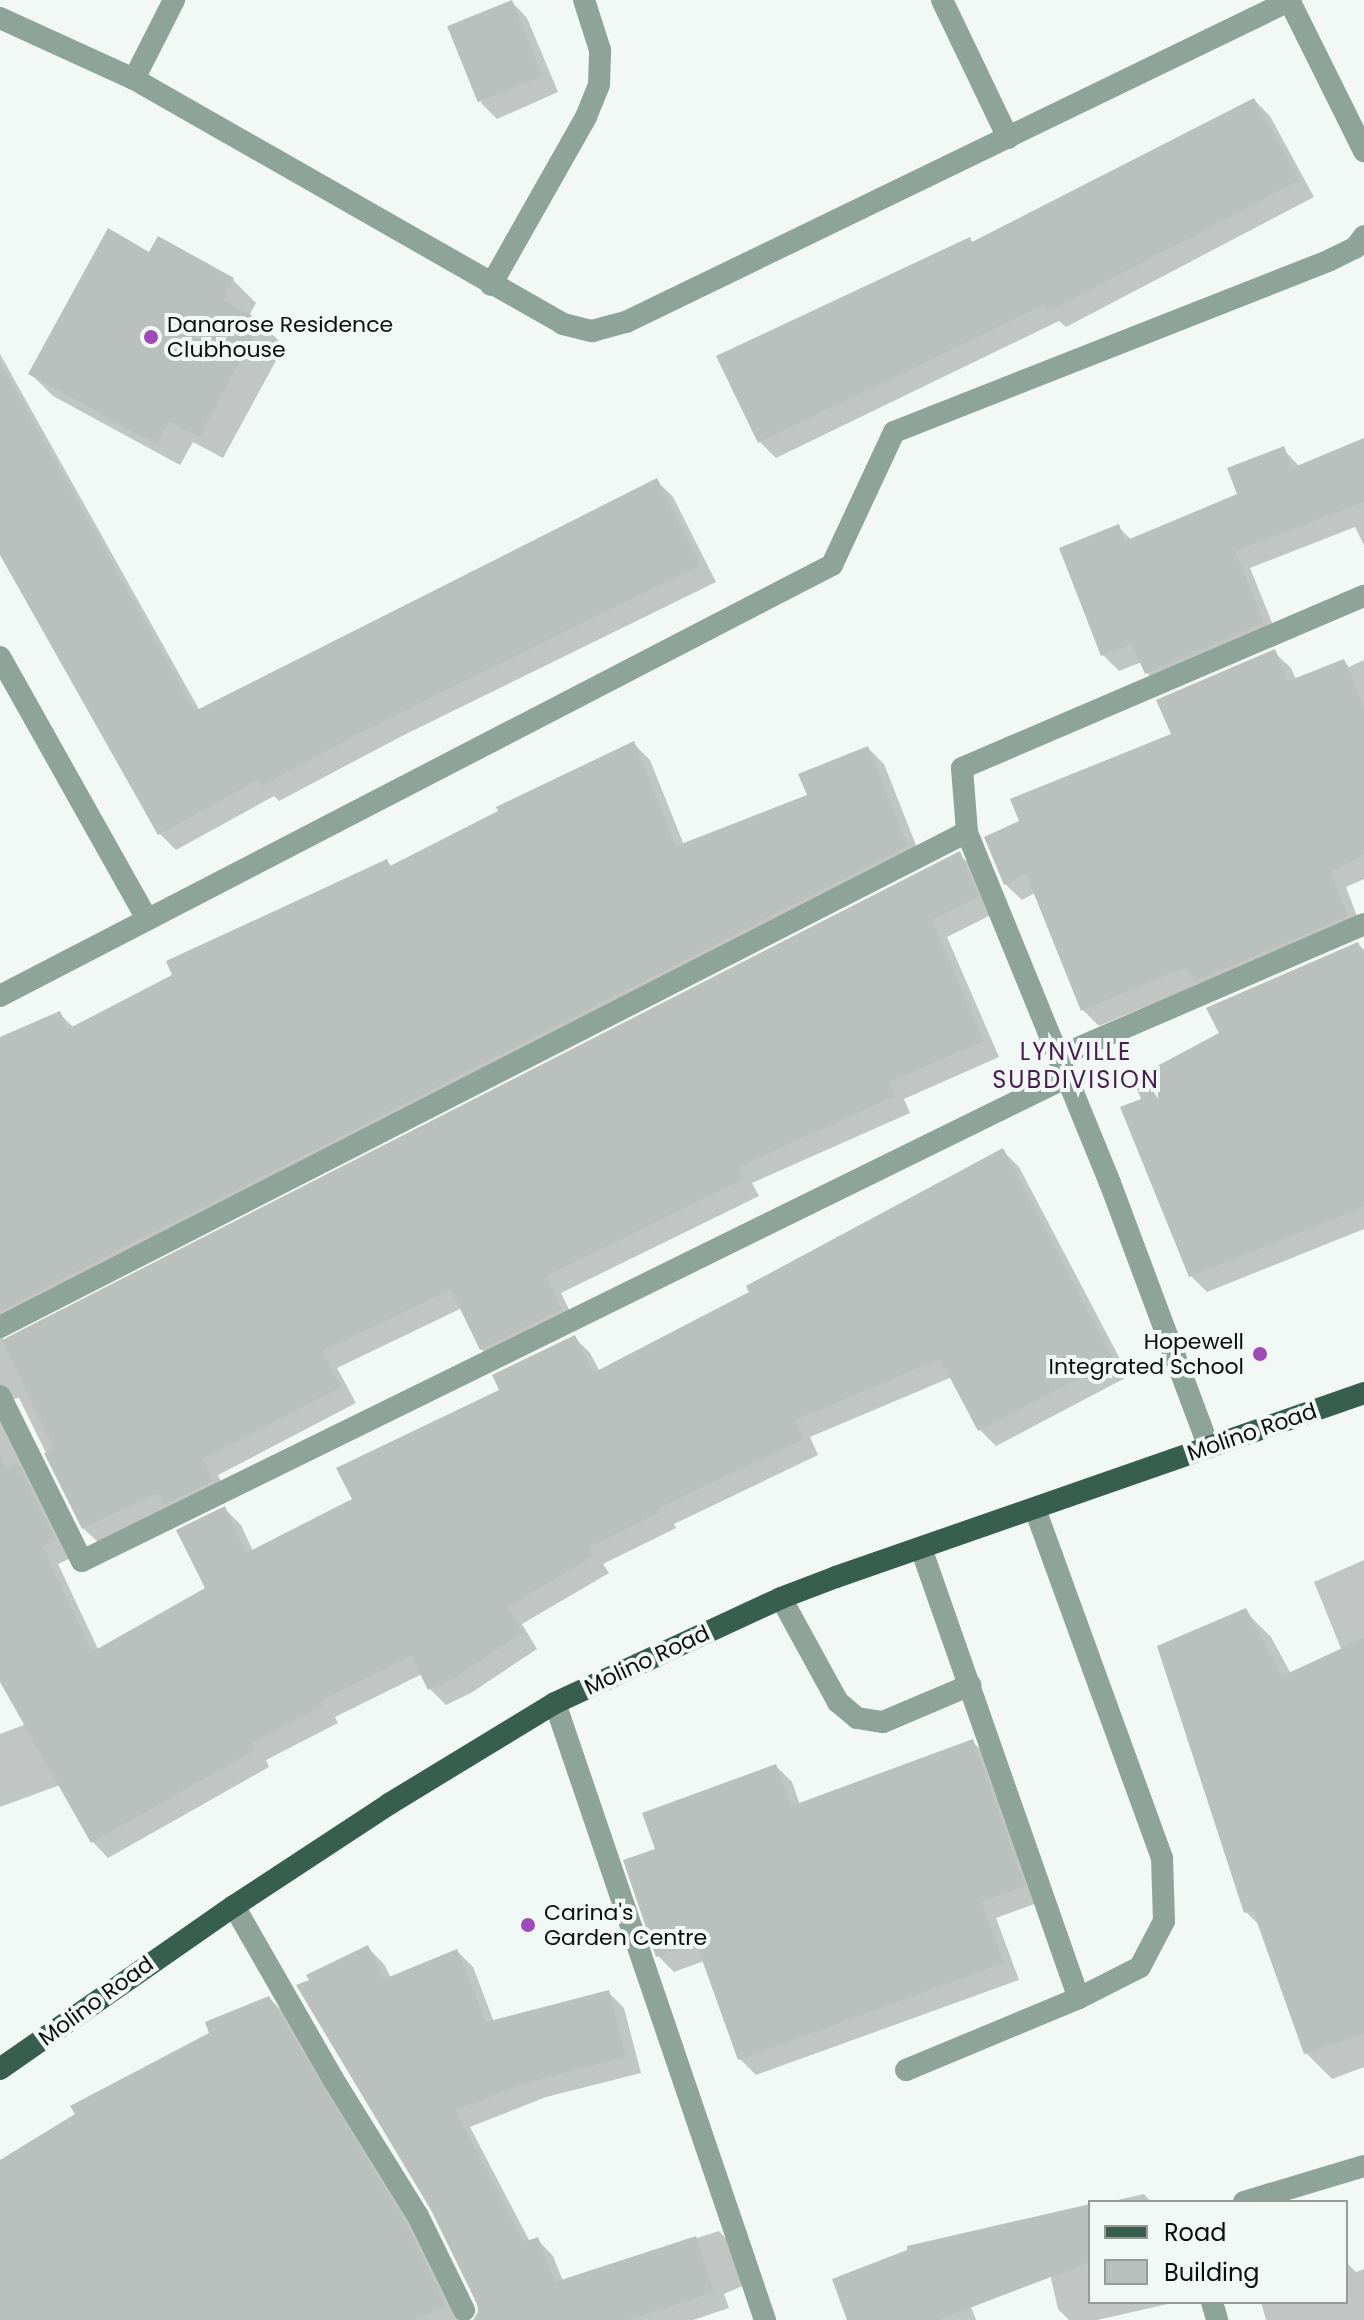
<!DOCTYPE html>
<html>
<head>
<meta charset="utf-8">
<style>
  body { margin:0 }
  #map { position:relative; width:1364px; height:2320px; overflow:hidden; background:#f2f8f5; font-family:Poppins,sans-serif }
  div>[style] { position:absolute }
  .shadow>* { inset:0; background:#0003 }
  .building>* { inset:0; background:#bac0bd; transform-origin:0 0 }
  .service>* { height:22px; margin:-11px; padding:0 11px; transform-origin:11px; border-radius:11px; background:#8ea39a }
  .minor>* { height:22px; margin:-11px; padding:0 11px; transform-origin:11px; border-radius:11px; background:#8ea39a }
  .primary>* { height:22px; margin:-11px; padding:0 11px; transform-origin:11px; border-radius:11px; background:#385e50 }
  .dots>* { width:22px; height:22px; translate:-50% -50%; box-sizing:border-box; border:4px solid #f2f8f5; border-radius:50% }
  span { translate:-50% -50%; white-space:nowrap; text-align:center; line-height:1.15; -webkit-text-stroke:8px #f2f8f5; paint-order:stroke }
  .poi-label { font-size:22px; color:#0d0f0f }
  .left { translate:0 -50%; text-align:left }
  .right { translate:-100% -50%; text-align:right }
  .street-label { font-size:22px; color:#0d0f0f }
  .neighbourhood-label { font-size:24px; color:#481e53; letter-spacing:2px }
  .legend { position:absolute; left:1088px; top:2200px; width:260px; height:104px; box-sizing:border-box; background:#f2f8f5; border:2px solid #969b99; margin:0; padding:10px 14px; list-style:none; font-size:24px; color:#0d0f0f }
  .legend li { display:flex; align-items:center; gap:16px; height:40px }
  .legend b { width:40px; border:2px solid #969b99 }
</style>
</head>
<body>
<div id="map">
  <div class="shadow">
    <i style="clip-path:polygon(511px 1px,527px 18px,558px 92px,497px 119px,481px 103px)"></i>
    <i style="clip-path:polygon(1254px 100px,1270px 116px,1314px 197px,1066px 327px,1059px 321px,776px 458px,760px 442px,969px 239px,973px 243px)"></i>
    <i style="clip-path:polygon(159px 239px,233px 280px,256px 303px,249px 316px,261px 323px,284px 346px,223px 458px,193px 442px,180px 465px,53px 396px,30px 373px,150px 255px)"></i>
    <i style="clip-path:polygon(0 354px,200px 711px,657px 481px,673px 497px,716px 582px,402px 736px,279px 801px,274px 796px,176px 850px,160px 834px,0 551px)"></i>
    <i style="clip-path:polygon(1364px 440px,1364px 545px,1355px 527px,1250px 568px,1279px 640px,1163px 689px,1147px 673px,1142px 662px,1119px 671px,1103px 655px,1118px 527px,1132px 540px,1239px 495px,1283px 449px,1300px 467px)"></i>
    <i style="clip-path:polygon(1274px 652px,1291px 668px,1296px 680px,1344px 661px,1349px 667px,1364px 660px,1364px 879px,1346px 887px,1363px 932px,1199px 984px,1099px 1026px,1083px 1010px,1035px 893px,1022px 900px,1005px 884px,1021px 822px,1174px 735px)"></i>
    <i style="clip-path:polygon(634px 744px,650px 760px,684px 845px,809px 796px,868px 748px,884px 764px,923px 863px,3px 1337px,3px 1341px,959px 854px,976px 870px,993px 914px,947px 937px,999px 1057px,904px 1099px,910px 1113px,752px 1183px,759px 1196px,561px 1293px,577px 1326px,498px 1365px,481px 1349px,462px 1308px,337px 1368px,356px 1403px,218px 1475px,228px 1497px,100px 1544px,83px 1528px,19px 1398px,9px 1400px,71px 1558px,58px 1564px,98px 1649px,208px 1589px,225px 1509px,241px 1525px,253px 1551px,355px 1500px,574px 1337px,590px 1353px,600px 1372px,751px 1293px,1003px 1151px,1019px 1167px,1129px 1376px,996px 1446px,980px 1430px,952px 1377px,810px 1437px,818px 1455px,674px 1524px,676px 1528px,603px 1564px,609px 1573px,522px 1624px,537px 1649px,471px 1693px,446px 1705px,430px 1689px,422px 1674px,335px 1717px,338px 1723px,266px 1760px,269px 1767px,108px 1858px,92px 1841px,60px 1785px,0 1807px,0 1734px,167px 1670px,0 1673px,0 1062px,59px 1013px,74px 1028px,387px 861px,392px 867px)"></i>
    <i style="clip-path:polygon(1358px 944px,1364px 950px,1364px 1229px,1207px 1292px,1191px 1276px,1143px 1100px,1222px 1034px)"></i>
    <i style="clip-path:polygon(1364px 1560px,1364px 2067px,1332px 2079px,1306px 2053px,1262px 1928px,1246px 1912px,1245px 1611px,1271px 1637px,1291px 1674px,1342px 1651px,1314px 1582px)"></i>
    <i style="clip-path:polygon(973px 1742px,989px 1758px,1040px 1902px,996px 1918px,1019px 1980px,756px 2075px,740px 2059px,704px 1961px,674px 1972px,658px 1956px,658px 1850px,776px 1766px,792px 1782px,800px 1805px)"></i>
    <i style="clip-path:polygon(368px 1948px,384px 1964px,391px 1978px,457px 1951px,473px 1967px,494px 2022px,608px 1992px,624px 2008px,641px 2073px,546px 2097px,470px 2127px,530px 2242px,537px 2239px,553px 2256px,563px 2281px,719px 2231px,735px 2248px,747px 2284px,724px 2294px,729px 2308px,693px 2320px,479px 2320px,479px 2303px)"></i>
    <i style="clip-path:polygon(269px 1998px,285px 2014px,421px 2241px,460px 2320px,0 2320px,0 2163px)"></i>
    <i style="clip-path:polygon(1144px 2194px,1151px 2202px,1109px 2202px)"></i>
    <i style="clip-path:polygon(1090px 2206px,1090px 2302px,1177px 2302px,1097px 2320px,1069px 2320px,1058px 2309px,1037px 2218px)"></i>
    <i style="clip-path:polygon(952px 2257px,976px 2320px,850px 2320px)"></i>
    <i style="clip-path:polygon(1346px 2262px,1356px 2272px,1364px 2269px,1364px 2320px,1266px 2320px,1261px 2302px,1346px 2302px)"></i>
  </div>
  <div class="building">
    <i style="left:512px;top:0;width:82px;height:70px;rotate:68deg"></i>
    <i style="clip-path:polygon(1254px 98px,1300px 180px,1048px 312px,1044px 305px,758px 443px,716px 356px,970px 237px,972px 242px)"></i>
    <i style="clip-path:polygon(108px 228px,149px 252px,158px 236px,234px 278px,223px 300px,262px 321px,199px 437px,170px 421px,156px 444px,28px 374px)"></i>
    <i style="clip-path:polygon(0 362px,195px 711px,657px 478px,701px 565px,385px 720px,261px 786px,258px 780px,158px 835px,0 555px)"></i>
    <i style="clip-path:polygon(1364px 438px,1364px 502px,1235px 551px,1264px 623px,1145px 674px,1132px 644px,1101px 656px,1059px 548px,1119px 524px,1125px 541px,1237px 494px,1227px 468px,1284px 446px,1292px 468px)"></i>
    <i style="clip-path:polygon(1275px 649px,1288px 681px,1344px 659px,1364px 707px,1364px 855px,1331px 871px,1348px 916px,1194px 982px,1186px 967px,1081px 1011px,1026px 874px,1004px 885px,984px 837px,1019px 821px,1010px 799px,1171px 734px,1156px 700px)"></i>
    <i style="clip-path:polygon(634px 741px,676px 846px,807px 795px,798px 774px,868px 746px,908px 846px,0 1311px,0 1037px,60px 1011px,68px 1029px,172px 975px,166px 961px,387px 859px,390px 866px,498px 811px,496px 807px)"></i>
    <i style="clip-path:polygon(960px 851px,979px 897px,932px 920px,984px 1041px,889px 1082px,895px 1096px,738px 1167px,744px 1179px,546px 1276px,562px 1309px,480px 1350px,451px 1290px,322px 1351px,341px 1387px,203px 1459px,213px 1481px,163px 1505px,157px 1493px,82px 1529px,44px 1453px,54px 1449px,2px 1340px)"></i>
    <i style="clip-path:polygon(1358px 942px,1364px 957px,1364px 1207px,1189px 1277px,1120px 1107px,1141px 1099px,1133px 1079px,1219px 1033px,1206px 1008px)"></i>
    <i style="clip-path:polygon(1003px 1148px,1114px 1360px,978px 1431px,940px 1359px,795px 1420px,804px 1439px,659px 1508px,661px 1512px,589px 1547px,594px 1556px,507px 1607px,523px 1632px,454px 1678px,428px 1690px,411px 1655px,320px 1701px,323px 1706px,251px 1743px,255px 1750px,91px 1843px,0 1682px,0 1455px,6px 1467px,18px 1463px,56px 1541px,43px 1547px,92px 1652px,205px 1588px,176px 1530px,225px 1506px,246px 1553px,352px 1499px,336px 1468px,499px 1390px,492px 1375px,575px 1335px,593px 1373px,749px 1292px,746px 1286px)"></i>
    <i style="clip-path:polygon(1246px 1608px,1282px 1676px,1364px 1638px,1364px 2033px,1304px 2054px,1253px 1911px,1244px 1913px,1157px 1646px)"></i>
    <i style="clip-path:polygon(973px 1739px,1025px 1886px,981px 1902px,1004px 1963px,738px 2060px,696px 1943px,656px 1957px,623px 1860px,655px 1849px,642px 1813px,776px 1764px,791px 1806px)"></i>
    <i style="clip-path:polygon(368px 1945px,384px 1979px,457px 1949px,486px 2022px,609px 1990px,626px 2057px,529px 2082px,455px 2110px,524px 2242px,538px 2237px,555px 2282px,696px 2236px,714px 2292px,628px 2320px,473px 2320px,478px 2312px,477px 2304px,431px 2210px,296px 1985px,309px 1980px,306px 1975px)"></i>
    <i style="clip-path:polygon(269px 1996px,406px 2223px,446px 2305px,415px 2320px,0 2320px,0 2160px,75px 2114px,70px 2106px,209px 2033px,205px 2022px)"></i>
    <i style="clip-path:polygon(1090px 2204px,1090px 2262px,938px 2320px,847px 2320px,832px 2279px,907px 2250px,907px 2246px)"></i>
  </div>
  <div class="service">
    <i style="left:921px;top:1548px;width:477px;rotate:70.7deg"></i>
    <i style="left:781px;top:1598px;width:119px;rotate:61.3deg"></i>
    <i style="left:838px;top:1702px;width:25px;rotate:40deg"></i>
    <i style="left:857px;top:1718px;width:26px;rotate:9deg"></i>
    <i style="left:883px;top:1722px;width:95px;rotate:-23deg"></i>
    <i style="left:234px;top:1906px;width:199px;rotate:60.2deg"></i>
    <i style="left:333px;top:2079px;width:161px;rotate:58.2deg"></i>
    <i style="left:418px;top:2216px;width:105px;rotate:63.9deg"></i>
    <i style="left:906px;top:2070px;width:187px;rotate:-22.6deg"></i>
    <i style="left:1079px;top:1998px;width:68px;rotate:-26.9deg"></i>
    <i style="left:1140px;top:1967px;width:52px;rotate:-62.4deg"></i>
    <i style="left:1164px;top:1921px;width:63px;rotate:-91.8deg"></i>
    <i style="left:1162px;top:1858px;width:370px;rotate:-110deg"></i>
  </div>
  <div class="minor">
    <i style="left:942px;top:0;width:153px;rotate:64.4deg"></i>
    <i style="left:1289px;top:0;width:169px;rotate:63.6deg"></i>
    <i style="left:0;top:18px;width:147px;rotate:24.5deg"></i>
    <i style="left:134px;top:79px;width:494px;rotate:29.7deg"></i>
    <i style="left:563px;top:324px;width:30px;rotate:14deg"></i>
    <i style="left:592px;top:331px;width:35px;rotate:-15deg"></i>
    <i style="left:626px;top:322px;width:739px;rotate:-25.84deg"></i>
    <i style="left:134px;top:79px;width:89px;rotate:-63.1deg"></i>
    <i style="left:491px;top:285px;width:193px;rotate:-60.5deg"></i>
    <i style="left:586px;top:117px;width:35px;rotate:-68deg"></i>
    <i style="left:599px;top:84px;width:34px;rotate:-88deg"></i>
    <i style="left:600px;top:50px;width:52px;rotate:-107.7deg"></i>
    <i style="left:0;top:657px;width:300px;rotate:60.7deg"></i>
    <i style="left:0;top:996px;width:937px;rotate:-27.39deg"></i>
    <i style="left:832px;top:565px;width:147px;rotate:-65deg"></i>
    <i style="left:894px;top:432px;width:469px;rotate:-21.5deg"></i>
    <i style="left:1330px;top:260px;width:28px;rotate:-26deg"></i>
    <i style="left:1355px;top:248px;width:15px;rotate:-53deg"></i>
    <i style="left:1057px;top:1057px;width:335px;rotate:-23.4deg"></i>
    <i style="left:0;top:1327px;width:1086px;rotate:-27.11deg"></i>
    <i style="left:0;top:1396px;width:184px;rotate:63.6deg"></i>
    <i style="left:82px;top:1561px;width:1095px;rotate:-26.17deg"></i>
    <i style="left:1208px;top:1445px;width:280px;rotate:-110.5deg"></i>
    <i style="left:1110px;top:1183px;width:379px;rotate:-112.2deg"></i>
    <i style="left:967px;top:832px;width:64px;rotate:-94.5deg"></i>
    <i style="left:962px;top:768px;width:437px;rotate:-23.2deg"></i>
    <i style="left:555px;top:1703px;width:652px;rotate:71.2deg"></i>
    <i style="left:1244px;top:2202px;width:125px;rotate:-16.7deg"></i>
    <i style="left:1212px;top:2302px;width:19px;rotate:74deg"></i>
  </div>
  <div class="primary">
    <i style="left:0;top:2069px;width:285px;rotate:-34.9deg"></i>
    <i style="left:234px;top:1906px;width:186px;rotate:-33.3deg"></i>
    <i style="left:389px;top:1804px;width:194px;rotate:-31.3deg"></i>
    <i style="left:555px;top:1703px;width:249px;rotate:-24.9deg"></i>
    <i style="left:781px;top:1598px;width:59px;rotate:-20.9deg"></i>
    <i style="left:836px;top:1577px;width:559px;rotate:-19.21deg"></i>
  </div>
  <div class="dots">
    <i style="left:151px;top:337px;background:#9f4ab7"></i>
    <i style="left:1260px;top:1354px;background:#9f4ab7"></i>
    <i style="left:528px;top:1925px;background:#9f4ab7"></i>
  </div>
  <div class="poi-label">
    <span class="left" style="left:167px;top:337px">Danarose Residence<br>Clubhouse</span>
    <span class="right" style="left:1244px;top:1354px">Hopewell<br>Integrated School</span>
    <span class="left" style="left:544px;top:1925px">Carina's<br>Garden Centre</span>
  </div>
  <div class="street-label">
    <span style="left:1252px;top:1432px;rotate:-19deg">Molino Road</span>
    <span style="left:647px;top:1660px;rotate:-25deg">Molino Road</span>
    <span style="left:96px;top:2001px;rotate:-36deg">Molino Road</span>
  </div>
  <div class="neighbourhood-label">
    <span style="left:1076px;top:1066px">LYNVILLE<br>SUBDIVISION</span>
  </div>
  <ul class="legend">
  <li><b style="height:10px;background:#385e50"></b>Road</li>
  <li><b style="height:22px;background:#bac0bd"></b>Building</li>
  </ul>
</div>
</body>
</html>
